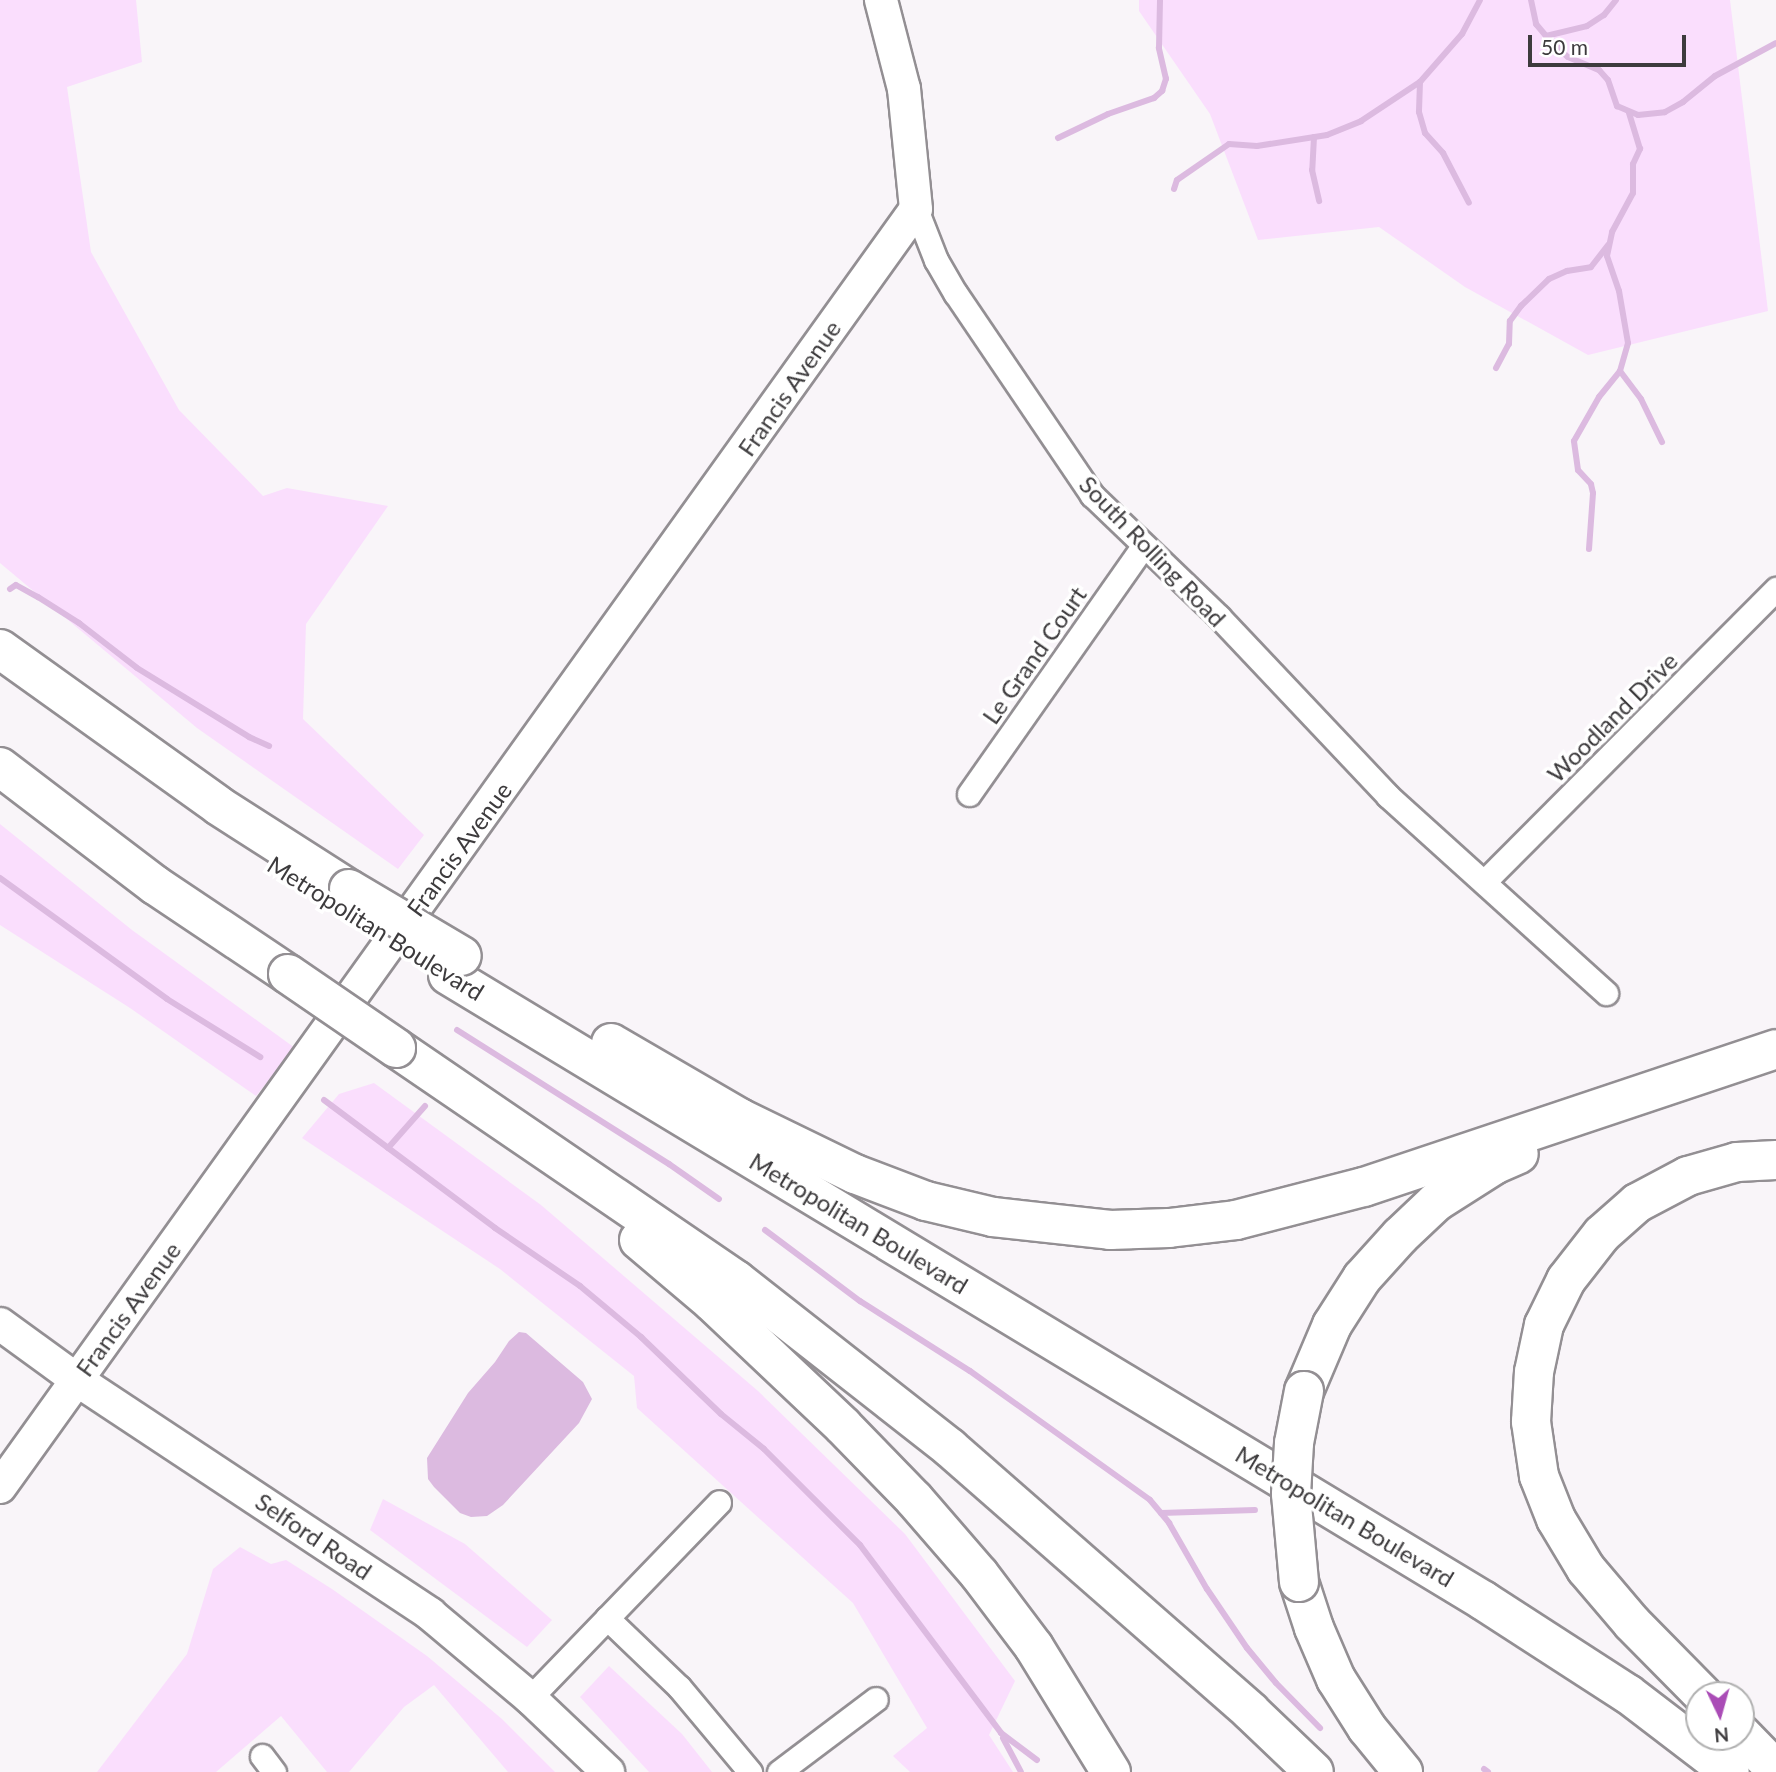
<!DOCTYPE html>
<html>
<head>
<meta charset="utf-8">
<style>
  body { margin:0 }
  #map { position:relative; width:1776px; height:1772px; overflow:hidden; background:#f9f5f9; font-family:Lato,sans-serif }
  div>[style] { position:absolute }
  .green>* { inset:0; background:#fadefd }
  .water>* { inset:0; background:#dcbae0 }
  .stream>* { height:6px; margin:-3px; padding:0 3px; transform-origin:3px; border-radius:3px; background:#dcbae0 }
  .roads { filter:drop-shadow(2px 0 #938f93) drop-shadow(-2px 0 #938f93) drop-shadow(0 2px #938f93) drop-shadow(0 -2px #938f93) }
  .street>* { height:23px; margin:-11.5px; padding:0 11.5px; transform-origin:11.5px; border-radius:11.5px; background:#fff }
  .secondary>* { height:32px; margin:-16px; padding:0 16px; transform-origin:16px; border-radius:16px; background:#fff }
  .highway>* { height:38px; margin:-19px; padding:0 19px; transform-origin:19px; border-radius:19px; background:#fff }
  .bridges { filter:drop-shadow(2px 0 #938f93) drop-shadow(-2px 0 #938f93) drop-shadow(0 2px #938f93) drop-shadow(0 -2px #938f93) }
  .highway-bridge>* { height:38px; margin:-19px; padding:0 19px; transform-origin:19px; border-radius:19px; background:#fff }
  span { translate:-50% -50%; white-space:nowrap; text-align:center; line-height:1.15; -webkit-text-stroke:7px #fff; paint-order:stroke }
  .street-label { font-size:24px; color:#3d3b3d }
  .north { position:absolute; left:1685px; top:1681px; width:70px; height:70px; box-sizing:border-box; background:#fff; border:2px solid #b1b1b1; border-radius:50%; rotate:175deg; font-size:19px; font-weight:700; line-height:28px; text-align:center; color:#3d3b3d }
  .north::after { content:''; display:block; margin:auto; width:24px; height:32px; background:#aa4cb6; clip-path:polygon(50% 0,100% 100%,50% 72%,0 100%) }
  .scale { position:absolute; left:1528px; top:35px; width:158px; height:32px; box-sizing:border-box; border:4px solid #3d3b3d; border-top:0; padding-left:9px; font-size:21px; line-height:24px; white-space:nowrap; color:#3d3b3d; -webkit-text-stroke:5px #fff; paint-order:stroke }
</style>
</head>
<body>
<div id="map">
  <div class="green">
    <i style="clip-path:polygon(0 0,136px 0,142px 62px,67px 87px,91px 252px,179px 410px,263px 496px,287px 488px,388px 506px,306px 624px,303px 719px,424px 835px,398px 869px,197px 728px,0 563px)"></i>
    <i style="clip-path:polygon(1139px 0,1730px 0,1768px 311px,1588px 355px,1465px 287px,1379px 227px,1258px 240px,1210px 114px,1139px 11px)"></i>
    <i style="clip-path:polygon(0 824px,132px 930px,295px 1048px,256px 1096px,130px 1008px,0 925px)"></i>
    <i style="clip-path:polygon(374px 1083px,541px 1205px,758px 1391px,905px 1534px,1015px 1681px,989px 1735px,1013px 1772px,910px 1772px,893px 1756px,927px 1728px,853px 1603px,637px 1408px,634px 1376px,500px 1269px,302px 1138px,339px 1094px)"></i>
    <i style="clip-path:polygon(383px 1499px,465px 1544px,552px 1620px,527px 1647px,370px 1530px)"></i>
    <i style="clip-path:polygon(240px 1547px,271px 1564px,286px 1560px,332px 1589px,427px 1656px,502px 1719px,555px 1772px,508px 1772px,434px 1685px,404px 1707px,349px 1772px,327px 1772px,281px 1716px,216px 1772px,97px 1772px,187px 1654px,213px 1569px)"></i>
    <i style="clip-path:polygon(609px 1666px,682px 1734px,712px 1772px,649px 1772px,580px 1697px)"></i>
  </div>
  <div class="water">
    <i style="clip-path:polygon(519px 1332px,526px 1333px,583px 1382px,592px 1399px,579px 1423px,503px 1505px,487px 1516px,471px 1517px,460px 1513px,434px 1487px,428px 1479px,427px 1458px,468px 1393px,495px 1362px,509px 1341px)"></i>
  </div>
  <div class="stream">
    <i style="left:1531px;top:0;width:25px;rotate:78deg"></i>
    <i style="left:1536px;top:24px;width:16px;rotate:50deg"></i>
    <i style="left:1546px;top:36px;width:30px;rotate:44deg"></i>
    <i style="left:1568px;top:57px;width:34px;rotate:23deg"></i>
    <i style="left:1599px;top:70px;width:13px;rotate:48deg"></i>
    <i style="left:1608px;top:80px;width:28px;rotate:71deg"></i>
    <i style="left:1617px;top:106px;width:23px;rotate:23deg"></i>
    <i style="left:1638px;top:115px;width:27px;rotate:-6deg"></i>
    <i style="left:1665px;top:112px;width:21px;rotate:-29deg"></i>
    <i style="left:1683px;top:102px;width:41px;rotate:-39.1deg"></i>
    <i style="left:1715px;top:76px;width:69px;rotate:-28.4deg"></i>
    <i style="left:1546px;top:36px;width:42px;rotate:-13.7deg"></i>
    <i style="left:1587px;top:26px;width:20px;rotate:-33deg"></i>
    <i style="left:1604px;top:15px;width:19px;rotate:-51deg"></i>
    <i style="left:1420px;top:82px;width:30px;rotate:92deg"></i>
    <i style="left:1419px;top:112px;width:22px;rotate:74deg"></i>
    <i style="left:1425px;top:133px;width:27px;rotate:48deg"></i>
    <i style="left:1443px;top:153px;width:56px;rotate:62.5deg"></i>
    <i style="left:1314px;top:137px;width:33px;rotate:93deg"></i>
    <i style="left:1312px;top:170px;width:32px;rotate:77deg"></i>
    <i style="left:1058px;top:138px;width:55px;rotate:-25.6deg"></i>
    <i style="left:1108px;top:114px;width:49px;rotate:-19.2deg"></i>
    <i style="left:1154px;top:98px;width:11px;rotate:-41deg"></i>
    <i style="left:1162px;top:91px;width:13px;rotate:-72deg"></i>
    <i style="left:1166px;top:79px;width:32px;rotate:-103deg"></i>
    <i style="left:1159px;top:48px;width:48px;rotate:-88.8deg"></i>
    <i style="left:1174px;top:189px;width:9px;rotate:-72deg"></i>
    <i style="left:1177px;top:180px;width:63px;rotate:-34.7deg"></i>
    <i style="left:1229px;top:144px;width:28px;rotate:4deg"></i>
    <i style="left:1257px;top:146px;width:71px;rotate:-8.9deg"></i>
    <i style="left:1327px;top:135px;width:37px;rotate:-22deg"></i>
    <i style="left:1361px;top:121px;width:71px;rotate:-33.5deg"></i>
    <i style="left:1420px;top:82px;width:64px;rotate:-48.8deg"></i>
    <i style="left:1462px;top:34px;width:38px;rotate:-62deg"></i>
    <i style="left:1496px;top:368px;width:27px;rotate:-62deg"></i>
    <i style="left:1509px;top:344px;width:23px;rotate:-88deg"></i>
    <i style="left:1510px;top:321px;width:19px;rotate:-54deg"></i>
    <i style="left:1521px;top:306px;width:39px;rotate:-44deg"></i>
    <i style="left:1549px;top:279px;width:20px;rotate:-24deg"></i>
    <i style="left:1567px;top:271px;width:24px;rotate:-9deg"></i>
    <i style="left:1591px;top:267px;width:28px;rotate:-52deg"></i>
    <i style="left:1620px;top:371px;width:35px;rotate:53deg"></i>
    <i style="left:1641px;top:399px;width:48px;rotate:64deg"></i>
    <i style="left:1589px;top:549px;width:56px;rotate:-85.9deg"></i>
    <i style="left:1593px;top:493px;width:9px;rotate:-103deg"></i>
    <i style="left:1591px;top:484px;width:19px;rotate:-133deg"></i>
    <i style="left:1578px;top:470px;width:29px;rotate:-98deg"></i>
    <i style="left:1574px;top:441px;width:51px;rotate:-60.4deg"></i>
    <i style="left:1599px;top:397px;width:33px;rotate:-51deg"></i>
    <i style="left:1620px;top:371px;width:29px;rotate:-74deg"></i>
    <i style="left:1628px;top:343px;width:53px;rotate:-99.8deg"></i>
    <i style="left:1619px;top:291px;width:37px;rotate:-109deg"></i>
    <i style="left:1607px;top:256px;width:25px;rotate:-78deg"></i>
    <i style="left:1612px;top:232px;width:44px;rotate:-61.7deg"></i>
    <i style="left:1633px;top:193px;width:29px;rotate:-90deg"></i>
    <i style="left:1633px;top:164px;width:17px;rotate:-65deg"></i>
    <i style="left:1640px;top:149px;width:39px;rotate:-107deg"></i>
    <i style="left:10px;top:589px;width:7px;rotate:-34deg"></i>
    <i style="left:16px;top:585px;width:25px;rotate:29deg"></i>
    <i style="left:38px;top:597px;width:49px;rotate:32.4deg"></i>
    <i style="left:79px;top:623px;width:73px;rotate:37.8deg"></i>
    <i style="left:137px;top:668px;width:132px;rotate:31.6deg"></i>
    <i style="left:249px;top:737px;width:22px;rotate:24deg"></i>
    <i style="left:0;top:878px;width:206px;rotate:35.9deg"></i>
    <i style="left:167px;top:999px;width:110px;rotate:31.9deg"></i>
    <i style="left:457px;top:1030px;width:251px;rotate:32.3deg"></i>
    <i style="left:669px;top:1164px;width:61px;rotate:35deg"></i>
    <i style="left:324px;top:1100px;width:214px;rotate:36.8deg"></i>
    <i style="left:495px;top:1228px;width:103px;rotate:34.3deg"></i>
    <i style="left:580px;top:1286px;width:80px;rotate:39.9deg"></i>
    <i style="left:641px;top:1337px;width:111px;rotate:43.9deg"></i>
    <i style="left:721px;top:1414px;width:55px;rotate:39.1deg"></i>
    <i style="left:764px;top:1449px;width:136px;rotate:45deg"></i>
    <i style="left:860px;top:1545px;width:235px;rotate:53.1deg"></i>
    <i style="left:1001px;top:1733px;width:45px;rotate:36.9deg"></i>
    <i style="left:388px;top:1148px;width:56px;rotate:-48.6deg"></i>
    <i style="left:765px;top:1230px;width:119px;rotate:36.8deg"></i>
    <i style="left:860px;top:1301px;width:130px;rotate:32.5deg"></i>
    <i style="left:970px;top:1371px;width:221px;rotate:35.6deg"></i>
    <i style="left:1150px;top:1500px;width:30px;rotate:50deg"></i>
    <i style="left:1169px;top:1523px;width:76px;rotate:60.1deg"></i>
    <i style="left:1207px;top:1589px;width:71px;rotate:55.9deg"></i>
    <i style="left:1247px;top:1648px;width:45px;rotate:50.4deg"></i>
    <i style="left:1276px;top:1683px;width:63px;rotate:45.6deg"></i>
    <i style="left:1161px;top:1513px;width:94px;rotate:-1.8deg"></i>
    <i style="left:1003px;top:1738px;width:38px;rotate:62deg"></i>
    <i style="left:1484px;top:1769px;width:5px;rotate:37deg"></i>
  </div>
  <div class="roads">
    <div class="street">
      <i style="left:916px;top:209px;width:55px;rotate:68.6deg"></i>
      <i style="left:936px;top:260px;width:39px;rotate:60deg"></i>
      <i style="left:956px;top:294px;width:243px;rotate:55.9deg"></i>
      <i style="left:1092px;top:495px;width:176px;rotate:43.8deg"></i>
      <i style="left:1219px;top:617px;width:246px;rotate:46.6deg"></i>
      <i style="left:1388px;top:796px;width:294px;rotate:42.1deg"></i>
      <i style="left:969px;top:794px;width:303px;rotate:-54.9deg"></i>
      <i style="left:1484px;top:882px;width:414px;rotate:-45.1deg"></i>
      <i style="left:607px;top:1618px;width:100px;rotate:43.8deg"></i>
      <i style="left:679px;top:1687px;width:111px;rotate:50.1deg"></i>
      <i style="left:530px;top:1698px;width:272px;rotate:-46deg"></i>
      <i style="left:262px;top:1756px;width:20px;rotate:53deg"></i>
      <i style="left:779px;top:1772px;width:121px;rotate:-37deg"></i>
    </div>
    <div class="secondary">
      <i style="left:0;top:1324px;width:95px;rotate:36deg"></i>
      <i style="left:77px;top:1380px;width:424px;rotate:33.5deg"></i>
      <i style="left:430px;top:1614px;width:131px;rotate:40deg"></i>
      <i style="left:530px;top:1698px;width:108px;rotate:43.5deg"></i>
      <i style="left:0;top:1487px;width:1572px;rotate:-54.37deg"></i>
      <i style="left:916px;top:209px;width:121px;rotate:-95.7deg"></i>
      <i style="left:904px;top:89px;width:92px;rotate:-104.5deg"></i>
    </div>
    <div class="highway">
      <i style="left:0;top:649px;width:269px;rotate:35.6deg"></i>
      <i style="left:219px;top:806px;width:154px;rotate:32.6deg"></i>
      <i style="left:0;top:767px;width:195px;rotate:37.3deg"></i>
      <i style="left:155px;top:885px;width:160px;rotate:33.8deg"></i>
      <i style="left:448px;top:975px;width:1210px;rotate:31.14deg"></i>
      <i style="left:1484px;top:1601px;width:171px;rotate:32.9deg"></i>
      <i style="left:1628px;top:1694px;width:128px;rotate:37.4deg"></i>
      <i style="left:611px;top:1043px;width:149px;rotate:30.2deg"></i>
      <i style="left:740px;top:1118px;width:128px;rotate:26deg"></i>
      <i style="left:855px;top:1174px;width:76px;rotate:20.8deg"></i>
      <i style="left:926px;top:1201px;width:69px;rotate:13.4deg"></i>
      <i style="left:993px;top:1217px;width:118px;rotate:6.3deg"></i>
      <i style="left:1110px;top:1230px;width:59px;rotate:-1.9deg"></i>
      <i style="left:1169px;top:1228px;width:67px;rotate:-6.8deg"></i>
      <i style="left:1236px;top:1220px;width:132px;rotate:-14.5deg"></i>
      <i style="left:1364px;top:1187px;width:434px;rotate:-18.5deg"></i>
      <i style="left:396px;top:1048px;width:412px;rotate:34.3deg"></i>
      <i style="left:736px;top:1280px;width:272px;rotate:38.1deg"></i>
      <i style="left:950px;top:1448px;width:399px;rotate:41.2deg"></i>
      <i style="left:1250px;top:1711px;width:88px;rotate:43.6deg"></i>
      <i style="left:639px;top:1240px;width:96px;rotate:40.3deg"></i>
      <i style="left:712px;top:1302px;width:180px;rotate:43.4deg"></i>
      <i style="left:843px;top:1426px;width:102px;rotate:45.8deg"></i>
      <i style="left:914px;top:1499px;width:99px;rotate:49.1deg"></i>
      <i style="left:979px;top:1574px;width:91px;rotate:53deg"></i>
      <i style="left:1034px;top:1647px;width:147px;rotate:58.4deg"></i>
      <i style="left:1304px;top:1391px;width:72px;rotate:-67deg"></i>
      <i style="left:1332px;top:1325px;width:56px;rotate:-57.4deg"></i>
      <i style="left:1362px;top:1278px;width:57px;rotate:-47.9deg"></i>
      <i style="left:1400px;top:1236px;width:50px;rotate:-43.4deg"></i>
      <i style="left:1436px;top:1202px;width:69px;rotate:-32.5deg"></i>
      <i style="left:1494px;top:1165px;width:27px;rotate:-24deg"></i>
      <i style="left:1299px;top:1582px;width:48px;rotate:71.9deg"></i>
      <i style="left:1314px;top:1628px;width:56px;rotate:66.7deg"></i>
      <i style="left:1336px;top:1679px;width:58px;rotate:57.7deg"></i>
      <i style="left:1367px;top:1728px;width:57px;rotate:50.7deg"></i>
      <i style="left:1703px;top:1695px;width:101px;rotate:-134.6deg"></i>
      <i style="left:1632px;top:1623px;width:71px;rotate:-130.4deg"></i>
      <i style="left:1586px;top:1569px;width:58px;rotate:-121deg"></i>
      <i style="left:1556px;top:1519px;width:46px;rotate:-111.6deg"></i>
      <i style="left:1539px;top:1476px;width:55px;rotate:-98.4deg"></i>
      <i style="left:1531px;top:1422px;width:50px;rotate:-86.6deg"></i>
      <i style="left:1534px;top:1372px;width:48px;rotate:-78deg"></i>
      <i style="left:1544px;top:1325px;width:50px;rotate:-63.9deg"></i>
      <i style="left:1566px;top:1280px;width:58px;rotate:-52deg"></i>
      <i style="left:1602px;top:1234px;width:47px;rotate:-41.5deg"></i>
      <i style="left:1637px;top:1203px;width:58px;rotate:-27.9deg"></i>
      <i style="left:1688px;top:1176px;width:51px;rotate:-15.9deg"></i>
      <i style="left:1737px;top:1162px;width:39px;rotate:-3deg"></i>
      <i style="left:1741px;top:1734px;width:50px;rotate:45.8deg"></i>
    </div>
  </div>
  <div class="bridges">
    <div class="highway-bridge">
      <i style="left:349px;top:889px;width:131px;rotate:30.7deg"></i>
      <i style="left:288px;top:974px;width:131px;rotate:34.4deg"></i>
      <i style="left:1299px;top:1582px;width:88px;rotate:-95.2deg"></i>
      <i style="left:1291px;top:1494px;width:51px;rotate:-86.6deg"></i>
      <i style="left:1294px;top:1443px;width:53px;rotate:-79.1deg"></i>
    </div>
  </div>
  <div class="street-label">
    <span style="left:789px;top:388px;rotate:-55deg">Francis Avenue</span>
    <span style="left:1153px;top:551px;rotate:46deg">South Rolling Road</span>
    <span style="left:1034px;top:655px;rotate:-55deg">Le Grand Court</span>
    <span style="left:1612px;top:717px;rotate:-45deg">Woodland Drive</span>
    <span style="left:459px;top:849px;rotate:-54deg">Francis Avenue</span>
    <span style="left:376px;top:928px;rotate:32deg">Metropolitan Boulevard</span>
    <span style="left:859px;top:1223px;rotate:31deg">Metropolitan Boulevard</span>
    <span style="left:128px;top:1309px;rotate:-54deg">Francis Avenue</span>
    <span style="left:1345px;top:1516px;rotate:31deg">Metropolitan Boulevard</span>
    <span style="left:314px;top:1536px;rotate:34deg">Selford Road</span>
  </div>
  <div class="north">N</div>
  <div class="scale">50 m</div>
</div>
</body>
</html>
